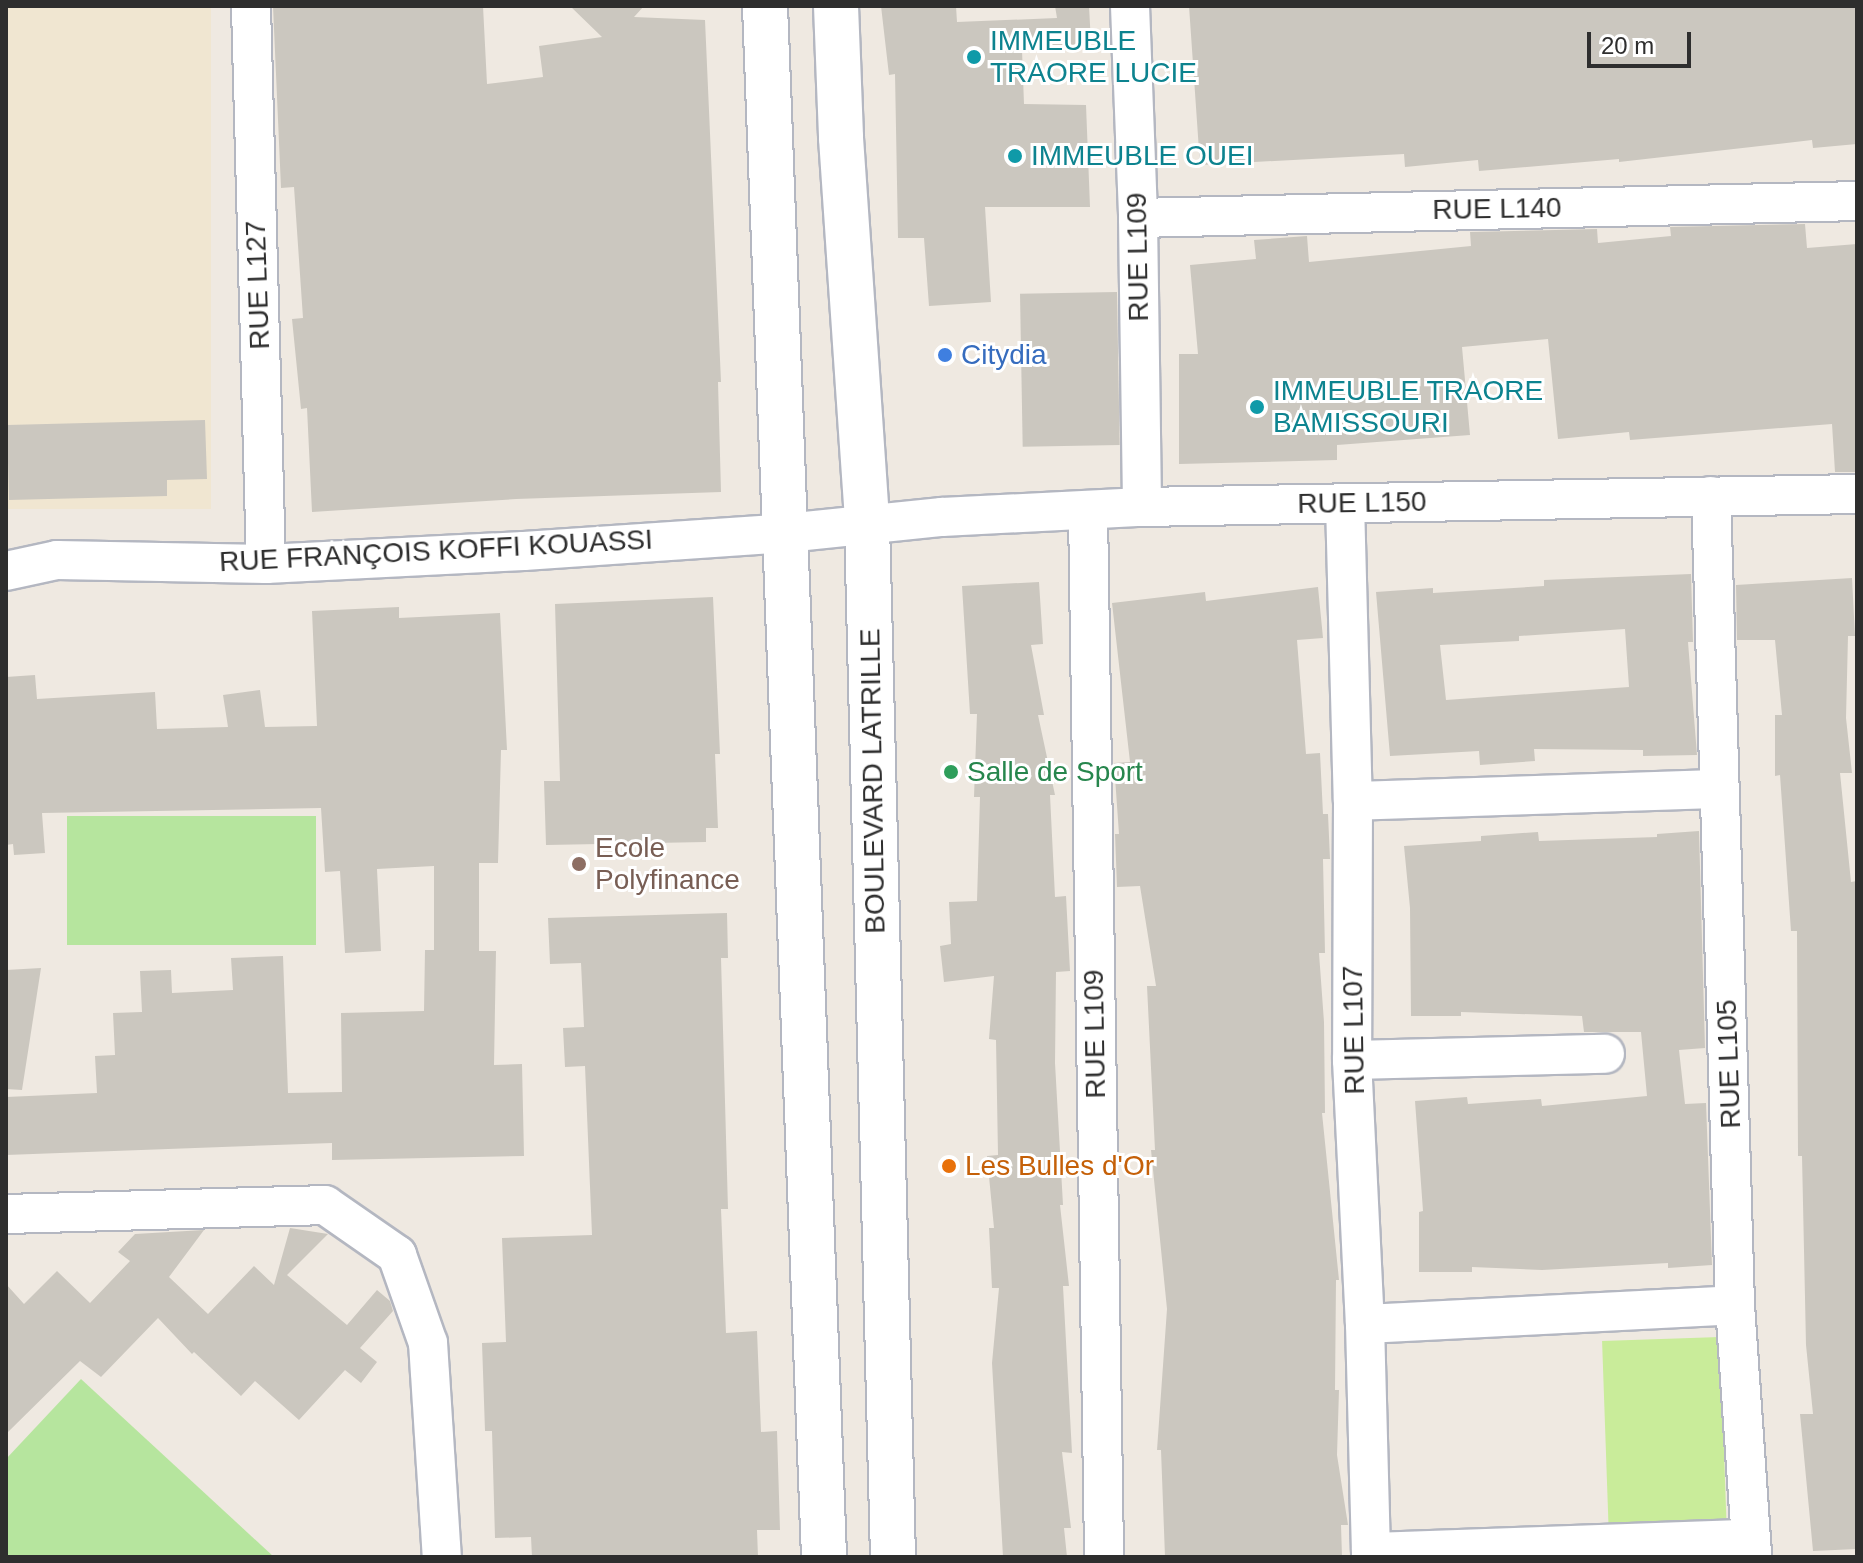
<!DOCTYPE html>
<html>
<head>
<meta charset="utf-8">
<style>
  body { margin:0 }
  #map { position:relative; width:1863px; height:1563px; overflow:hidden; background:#efe9e1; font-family:Arial,sans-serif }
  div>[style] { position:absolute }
  .education>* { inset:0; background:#f0e6d1; transform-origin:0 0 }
  .green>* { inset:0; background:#b6e59e; transform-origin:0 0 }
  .pitch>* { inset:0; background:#c9ec9a; transform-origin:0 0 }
  .building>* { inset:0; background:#cbc7bf; transform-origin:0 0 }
  .roads { filter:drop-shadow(2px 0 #b4b7c1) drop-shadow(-2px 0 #b4b7c1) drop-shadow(0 2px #b4b7c1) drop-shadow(0 -2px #b4b7c1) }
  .minor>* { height:38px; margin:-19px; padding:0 19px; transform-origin:19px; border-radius:19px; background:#fff }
  .secondary>* { height:44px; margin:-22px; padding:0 22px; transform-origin:22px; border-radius:22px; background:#fff }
  .dots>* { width:22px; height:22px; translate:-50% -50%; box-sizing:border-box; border:4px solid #fff; border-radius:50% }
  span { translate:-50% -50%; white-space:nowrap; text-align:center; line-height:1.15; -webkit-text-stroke:6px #fff; paint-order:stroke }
  .culture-label { font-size:28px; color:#0d838f }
  .left { translate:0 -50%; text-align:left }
  .street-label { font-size:28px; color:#2e2e2e }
  .shop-label { font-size:28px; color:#366cbe }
  .leisure-label { font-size:28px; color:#27864d }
  .education-label { font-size:28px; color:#785e54 }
  .food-label { font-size:28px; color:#c56008 }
  .frame { position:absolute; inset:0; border:8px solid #2e2e2e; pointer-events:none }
  .scale { position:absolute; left:1587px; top:32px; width:104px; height:36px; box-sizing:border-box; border:4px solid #2e2e2e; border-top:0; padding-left:10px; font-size:24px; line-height:28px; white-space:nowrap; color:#2e2e2e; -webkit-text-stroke:6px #fff; paint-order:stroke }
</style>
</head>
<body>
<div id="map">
  <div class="education">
    <i style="left:6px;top:6px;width:205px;height:503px"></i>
  </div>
  <div class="green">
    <i style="left:316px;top:816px;width:129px;height:249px;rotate:90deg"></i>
    <i style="clip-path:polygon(81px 1379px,274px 1557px,6px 1557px,6px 1459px)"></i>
  </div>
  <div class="pitch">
    <i style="left:1720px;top:1337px;width:194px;height:118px;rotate:88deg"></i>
  </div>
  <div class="building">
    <i style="clip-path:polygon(273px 6px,483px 6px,487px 84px,543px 77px,539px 46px,602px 37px,570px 6px,644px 6px,634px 17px,705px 20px,721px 382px,718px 382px,721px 492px,516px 499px,312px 512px,307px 408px,301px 409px,292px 319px,303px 318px,294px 187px,281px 188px)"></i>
    <i style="clip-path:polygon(881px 6px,956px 6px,957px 22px,1057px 18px,1055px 6px,1089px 6px,1091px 43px,1022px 50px,1024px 104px,1086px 105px,1090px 207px,985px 207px,991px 302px,929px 306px,924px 238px,898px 238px,895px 74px,889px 75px)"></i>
    <i style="clip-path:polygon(1189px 6px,1857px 6px,1857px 144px,1813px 148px,1812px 140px,1619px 162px,1619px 159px,1479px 171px,1478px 160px,1405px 167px,1404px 154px,1200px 165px)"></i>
    <i style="clip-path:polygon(1805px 224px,1807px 248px,1857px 244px,1857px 472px,1835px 472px,1832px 424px,1630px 440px,1629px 432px,1558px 439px,1548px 339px,1462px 347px,1470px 435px,1337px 445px,1337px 460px,1179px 464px,1179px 354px,1198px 354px,1190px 265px,1256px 259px,1254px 240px,1307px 236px,1309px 262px,1471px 246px,1470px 232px,1597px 229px,1598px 243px,1671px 236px,1670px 227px)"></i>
    <i style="left:1117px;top:292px;width:153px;height:97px;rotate:89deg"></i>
    <i style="clip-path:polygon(205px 420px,207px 479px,167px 480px,167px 496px,9px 500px,7px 425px)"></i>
    <i style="clip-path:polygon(evenodd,1691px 574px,1693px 642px,1688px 642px,1697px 755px,1643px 756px,1643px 750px,1534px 749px,1535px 761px,1480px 765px,1479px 751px,1390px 756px,1376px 592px,1433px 588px,1433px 593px,1544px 586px,1544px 580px,1691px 574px,1625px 629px,1629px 687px,1446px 700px,1440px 645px,1519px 641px,1519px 636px,1625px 629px)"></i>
    <i style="clip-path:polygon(1852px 578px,1855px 636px,1848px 636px,1846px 718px,1852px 773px,1840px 773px,1851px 882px,1857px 881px,1857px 1549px,1813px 1551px,1800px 1414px,1813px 1414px,1806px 1345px,1802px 1156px,1798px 1156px,1797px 931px,1791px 931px,1780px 775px,1775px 776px,1775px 715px,1782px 715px,1775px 640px,1737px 640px,1736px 585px)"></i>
    <i style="clip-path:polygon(1039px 582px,1043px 644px,1031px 645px,1044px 715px,1038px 715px,1055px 795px,1050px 795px,1055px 897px,1066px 896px,1070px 971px,1056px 972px,1055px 1063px,1063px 1205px,1060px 1205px,1069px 1286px,1063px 1286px,1072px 1453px,1062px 1452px,1071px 1528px,1064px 1528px,1067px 1557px,1003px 1557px,992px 1363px,999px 1288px,992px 1288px,989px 1228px,994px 1228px,987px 1156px,998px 1155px,996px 1040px,989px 1039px,994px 976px,944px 982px,940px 946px,951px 944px,949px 902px,977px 901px,980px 797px,974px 797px,977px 714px,970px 714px,962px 586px)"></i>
    <i style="clip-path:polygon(1318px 587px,1323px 638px,1297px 640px,1306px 754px,1320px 753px,1323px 814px,1328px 814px,1330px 859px,1323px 859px,1325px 953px,1319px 953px,1324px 1022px,1325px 1113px,1322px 1113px,1339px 1280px,1336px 1280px,1335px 1390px,1339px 1390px,1337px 1455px,1348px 1525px,1341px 1525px,1342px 1557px,1165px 1557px,1161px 1450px,1157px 1450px,1167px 1309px,1151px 1150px,1155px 1150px,1147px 986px,1156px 986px,1140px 886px,1117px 887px,1115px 834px,1119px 834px,1114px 763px,1130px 762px,1112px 603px,1205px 592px,1206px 601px)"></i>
    <i style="clip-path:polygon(713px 597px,720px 754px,715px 754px,718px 828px,706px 828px,706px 842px,546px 845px,544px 781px,560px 781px,555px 604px)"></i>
    <i style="clip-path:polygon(399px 607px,399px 618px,500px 613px,507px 750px,501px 750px,498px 863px,479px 863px,479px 951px,496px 951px,494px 1065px,522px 1064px,524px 1156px,332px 1160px,332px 1143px,6px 1155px,6px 1097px,97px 1093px,95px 1056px,115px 1055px,113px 1013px,142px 1012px,140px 971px,171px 970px,172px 993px,233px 990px,231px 958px,283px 956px,288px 1093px,342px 1092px,341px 1013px,424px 1011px,425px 950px,434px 950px,434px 866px,377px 869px,381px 951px,345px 953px,340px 871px,325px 872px,321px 808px,42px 813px,45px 853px,14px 855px,13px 844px,6px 845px,6px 677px,35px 675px,37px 699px,155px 692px,157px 729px,228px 727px,223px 695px,260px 690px,265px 727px,317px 726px,312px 611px)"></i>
    <i style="clip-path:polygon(1699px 831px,1705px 1048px,1679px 1050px,1685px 1104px,1706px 1103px,1712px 1265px,1668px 1268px,1668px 1263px,1542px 1270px,1472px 1267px,1472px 1272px,1419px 1272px,1419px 1212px,1423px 1211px,1415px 1101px,1467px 1097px,1468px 1104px,1541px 1099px,1542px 1106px,1647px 1096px,1641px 1032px,1584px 1032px,1582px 1016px,1461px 1012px,1461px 1016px,1411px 1016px,1410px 908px,1404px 846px,1481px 841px,1481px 836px,1538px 832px,1539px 841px,1657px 837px,1657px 834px)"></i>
    <i style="clip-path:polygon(727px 913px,728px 958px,721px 958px,728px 1209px,721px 1209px,726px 1333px,757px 1331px,761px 1432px,777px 1431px,780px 1530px,757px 1530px,758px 1557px,532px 1557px,531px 1537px,495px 1538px,492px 1431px,485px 1431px,482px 1343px,506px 1342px,502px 1238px,592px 1235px,585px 1066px,565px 1067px,563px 1028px,584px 1027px,581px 963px,550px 964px,548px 918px)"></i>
    <i style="clip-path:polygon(41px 968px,22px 1090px,6px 1089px,6px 970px)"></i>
    <i style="clip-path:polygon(290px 1228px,328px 1234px,287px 1275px,347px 1325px,377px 1290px,390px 1301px,393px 1311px,360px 1348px,377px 1362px,361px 1383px,345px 1370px,299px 1420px,255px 1381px,241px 1396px,194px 1352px,192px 1354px,158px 1318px,101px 1377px,80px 1361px,6px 1434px,6px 1284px,24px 1304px,57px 1271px,90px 1303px,130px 1261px,118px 1252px,135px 1234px,204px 1230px,169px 1277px,208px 1314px,254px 1266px,274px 1285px)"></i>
  </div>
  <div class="roads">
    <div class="minor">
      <i style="left:251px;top:6px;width:558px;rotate:88.46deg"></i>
      <i style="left:1130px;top:6px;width:212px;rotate:87.8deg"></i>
      <i style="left:1138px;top:218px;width:289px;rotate:89.2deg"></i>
      <i style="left:1138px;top:218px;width:719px;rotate:-1.35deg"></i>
      <i style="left:1711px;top:496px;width:809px;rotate:88.3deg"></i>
      <i style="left:1735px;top:1305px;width:253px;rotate:86.1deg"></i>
      <i style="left:1345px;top:503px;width:298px;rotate:88.5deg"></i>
      <i style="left:1353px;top:801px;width:259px;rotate:90.2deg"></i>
      <i style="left:1352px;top:1060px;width:264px;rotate:87.2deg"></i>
      <i style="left:1365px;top:1324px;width:233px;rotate:88.5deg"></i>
      <i style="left:1088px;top:511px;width:1046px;rotate:89.12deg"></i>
      <i style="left:6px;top:571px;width:52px;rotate:-12.2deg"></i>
      <i style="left:57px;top:560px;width:209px;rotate:1.1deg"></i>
      <i style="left:266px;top:564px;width:258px;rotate:-2.9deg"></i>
      <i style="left:524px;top:551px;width:263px;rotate:-3.9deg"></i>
      <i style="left:786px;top:533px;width:157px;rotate:-5.9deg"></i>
      <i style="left:942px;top:517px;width:200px;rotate:-2.9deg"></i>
      <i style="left:1142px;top:507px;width:715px;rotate:-1.04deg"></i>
      <i style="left:1353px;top:801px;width:366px;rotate:-1.9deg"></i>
      <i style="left:1352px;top:1060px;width:253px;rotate:-1.4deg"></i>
      <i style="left:6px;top:1214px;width:319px;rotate:-1.6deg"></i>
      <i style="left:325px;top:1205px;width:88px;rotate:34.8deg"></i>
      <i style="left:397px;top:1255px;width:93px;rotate:70.6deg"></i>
      <i style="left:428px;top:1343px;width:214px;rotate:86.3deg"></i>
      <i style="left:1365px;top:1324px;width:370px;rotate:-2.9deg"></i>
      <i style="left:1371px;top:1552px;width:380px;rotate:-2deg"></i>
    </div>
    <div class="secondary">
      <i style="left:765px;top:6px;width:1552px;rotate:87.82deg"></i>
      <i style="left:836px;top:6px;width:132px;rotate:87.8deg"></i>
      <i style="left:841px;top:138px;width:387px;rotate:86.1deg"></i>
      <i style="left:867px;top:524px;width:1033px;rotate:88.56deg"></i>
    </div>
  </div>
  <div class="dots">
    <i style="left:974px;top:57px;background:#0f9aa8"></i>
    <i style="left:1015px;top:156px;background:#0f9aa8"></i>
    <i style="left:945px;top:355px;background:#3f7fe0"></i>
    <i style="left:1257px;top:407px;background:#0f9aa8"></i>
    <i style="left:951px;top:772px;background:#2e9e5b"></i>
    <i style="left:579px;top:864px;background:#8d6e63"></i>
    <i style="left:949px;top:1166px;background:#e8710a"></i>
  </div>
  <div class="culture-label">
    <span class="left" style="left:990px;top:57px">IMMEUBLE<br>TRAORE LUCIE</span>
    <span class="left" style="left:1031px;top:156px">IMMEUBLE OUEI</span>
    <span class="left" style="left:1273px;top:407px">IMMEUBLE TRAORE<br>BAMISSOURI</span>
  </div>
  <div class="street-label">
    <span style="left:1497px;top:209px;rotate:-1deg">RUE L140</span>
    <span style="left:1138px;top:257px;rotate:-91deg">RUE L109</span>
    <span style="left:258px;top:285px;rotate:-92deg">RUE L127</span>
    <span style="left:1362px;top:503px;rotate:-1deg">RUE L150</span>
    <span style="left:436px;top:551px;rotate:-3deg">RUE FRANÇOIS KOFFI KOUASSI</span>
    <span style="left:873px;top:781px;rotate:-91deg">BOULEVARD LATRILLE</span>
    <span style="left:1354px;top:1030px;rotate:-91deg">RUE L107</span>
    <span style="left:1095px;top:1034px;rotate:-91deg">RUE L109</span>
    <span style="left:1729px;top:1064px;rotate:-92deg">RUE L105</span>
  </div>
  <div class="shop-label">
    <span class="left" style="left:961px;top:355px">Citydia</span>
  </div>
  <div class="leisure-label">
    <span class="left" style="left:967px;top:772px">Salle de Sport</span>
  </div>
  <div class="education-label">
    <span class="left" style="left:595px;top:864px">Ecole<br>Polyfinance</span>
  </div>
  <div class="food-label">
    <span class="left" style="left:965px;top:1166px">Les Bulles d'Or</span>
  </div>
  <div class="frame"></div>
  <div class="scale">20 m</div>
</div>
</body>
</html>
